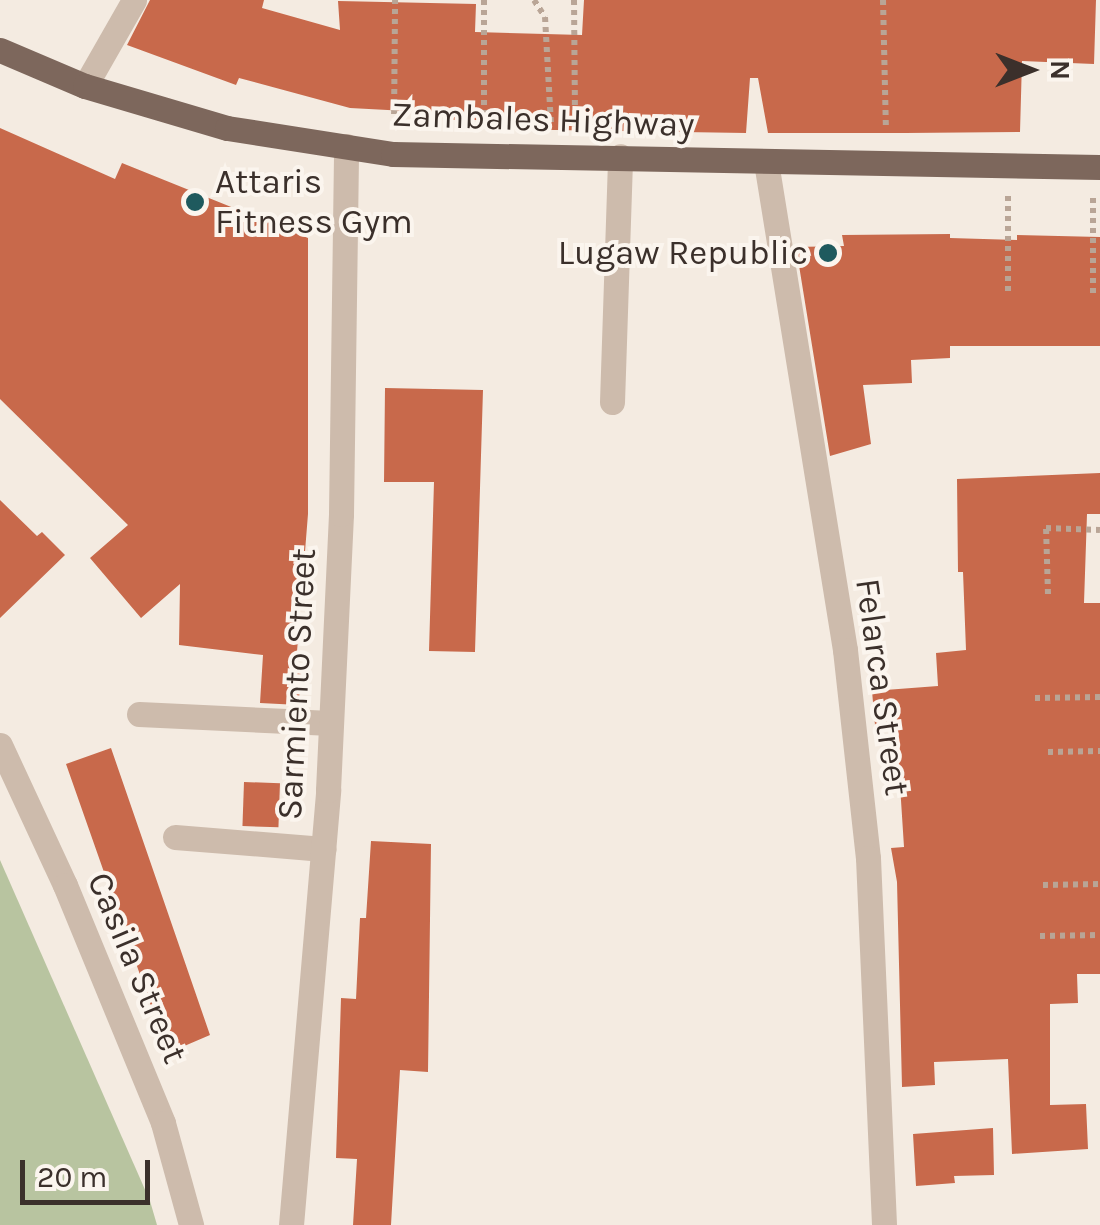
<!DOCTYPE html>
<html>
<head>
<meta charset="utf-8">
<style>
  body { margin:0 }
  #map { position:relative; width:1100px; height:1225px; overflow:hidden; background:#f4ebe1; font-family:Karla,sans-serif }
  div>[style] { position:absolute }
  .green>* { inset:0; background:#b8c4a0 }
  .building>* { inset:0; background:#c8694b; transform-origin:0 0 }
  .path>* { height:6px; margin-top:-3px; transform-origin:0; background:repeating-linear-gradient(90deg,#b9a596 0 5px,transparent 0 10px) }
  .service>* { height:25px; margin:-12.5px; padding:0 12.5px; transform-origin:12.5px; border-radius:12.5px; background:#cdbbac }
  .minor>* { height:25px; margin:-12.5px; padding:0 12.5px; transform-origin:12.5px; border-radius:12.5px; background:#cdbbac }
  .primary>* { height:25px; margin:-12.5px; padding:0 12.5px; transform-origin:12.5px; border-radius:12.5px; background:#7d675c }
  .dots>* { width:28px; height:28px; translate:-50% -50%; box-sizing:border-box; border:5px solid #fbf5ee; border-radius:50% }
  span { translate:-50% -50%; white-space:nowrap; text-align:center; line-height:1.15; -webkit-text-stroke:8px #fbf5ee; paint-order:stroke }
  .street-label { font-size:35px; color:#3b302b }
  .poi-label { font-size:35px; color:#3b302b }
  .left { translate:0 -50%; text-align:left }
  .right { translate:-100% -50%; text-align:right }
  .north { position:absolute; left:980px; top:20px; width:100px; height:100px; -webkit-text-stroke:8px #fbf5ee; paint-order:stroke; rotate:90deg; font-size:28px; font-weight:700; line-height:40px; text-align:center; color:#3b302b }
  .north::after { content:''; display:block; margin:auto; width:35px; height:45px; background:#3b302b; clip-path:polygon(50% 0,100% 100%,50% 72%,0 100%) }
  .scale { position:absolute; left:20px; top:1160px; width:130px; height:45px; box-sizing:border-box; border:5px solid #3b302b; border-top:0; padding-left:12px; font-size:30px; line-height:35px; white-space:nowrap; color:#3b302b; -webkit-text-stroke:8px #fbf5ee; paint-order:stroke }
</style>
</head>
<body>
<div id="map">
  <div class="green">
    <i style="clip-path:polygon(0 860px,150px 1201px,157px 1225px,0 1225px)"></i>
  </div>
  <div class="building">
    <i style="clip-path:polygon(150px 0,264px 0,262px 8px,340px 30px,338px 1px,476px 4px,475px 32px,582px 35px,584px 0,1096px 0,1094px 64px,1022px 61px,1020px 132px,905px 133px,768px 133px,758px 78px,750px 78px,746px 133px,493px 129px,493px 120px,444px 120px,444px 113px,350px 108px,239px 78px,236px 85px,127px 45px)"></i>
    <i style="clip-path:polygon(0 128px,115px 179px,122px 163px,308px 238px,308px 514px,296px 664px,301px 664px,299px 705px,260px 703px,263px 655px,179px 645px,180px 584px,141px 618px,90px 558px,128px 525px,0 399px)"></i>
    <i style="clip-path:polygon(950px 234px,950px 238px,1017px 240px,1017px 235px,1100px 237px,1100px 346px,950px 346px,950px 358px,911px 360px,912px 383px,863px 385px,871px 444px,830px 456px,796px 247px,844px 246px,842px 235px)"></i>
    <i style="clip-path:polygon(385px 388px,483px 390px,475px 652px,429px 651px,434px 482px,384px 482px)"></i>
    <i style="clip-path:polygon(1100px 473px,1100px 514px,1087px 514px,1084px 603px,1100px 603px,1100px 974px,1077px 974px,1078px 1003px,1050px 1004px,1050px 1105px,1086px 1104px,1088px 1149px,1012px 1154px,1008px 1059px,934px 1062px,935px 1085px,902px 1087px,897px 882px,891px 848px,904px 847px,896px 723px,875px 725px,872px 691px,938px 686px,936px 653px,966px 650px,963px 572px,958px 572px,957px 479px)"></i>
    <i style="clip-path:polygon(0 500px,37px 536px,42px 532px,65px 555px,0 618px)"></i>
    <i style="clip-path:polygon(111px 748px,210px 1035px,175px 1050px,156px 1004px,151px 1006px,66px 764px)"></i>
    <i style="left:244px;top:782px;width:36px;height:44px;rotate:2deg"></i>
    <i style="clip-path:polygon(371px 841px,431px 844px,428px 1072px,400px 1070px,391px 1225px,353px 1225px,357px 1159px,336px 1158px,341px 998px,356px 999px,360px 918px,366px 918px)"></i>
    <i style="clip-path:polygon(993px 1128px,994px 1175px,954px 1176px,955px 1183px,916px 1186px,913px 1134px)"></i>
  </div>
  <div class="path">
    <i style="left:484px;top:0;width:122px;rotate:90deg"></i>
    <i style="left:534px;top:0;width:20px;rotate:57deg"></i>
    <i style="left:545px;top:17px;width:109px;rotate:86.8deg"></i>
    <i style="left:574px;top:0;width:125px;rotate:89.5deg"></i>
    <i style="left:883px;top:0;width:129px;rotate:88.7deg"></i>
    <i style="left:394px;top:124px;width:124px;rotate:-89.5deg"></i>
    <i style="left:1008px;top:196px;width:95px;rotate:90deg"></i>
    <i style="left:1093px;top:198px;width:95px;rotate:90deg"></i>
    <i style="left:1048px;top:594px;width:66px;rotate:-91.7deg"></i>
    <i style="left:1046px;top:528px;width:54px;rotate:2.1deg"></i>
    <i style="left:1035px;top:698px;width:65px;rotate:-0.9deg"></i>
    <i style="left:1048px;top:752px;width:52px;rotate:-1.1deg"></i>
    <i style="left:1043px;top:885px;width:57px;rotate:-1deg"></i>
    <i style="left:1040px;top:936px;width:60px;rotate:-1deg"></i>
  </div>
  <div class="service">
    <i style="left:612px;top:402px;width:246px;rotate:-88.1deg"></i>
    <i style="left:139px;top:714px;width:192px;rotate:2.7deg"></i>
    <i style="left:175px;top:837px;width:149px;rotate:4.6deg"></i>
  </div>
  <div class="minor">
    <i style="left:85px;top:86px;width:99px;rotate:-60.3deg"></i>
    <i style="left:766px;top:162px;width:494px;rotate:80.8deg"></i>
    <i style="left:845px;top:650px;width:209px;rotate:83.7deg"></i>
    <i style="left:868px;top:858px;width:367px;rotate:87.5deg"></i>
    <i style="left:0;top:745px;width:154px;rotate:65.1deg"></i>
    <i style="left:65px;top:885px;width:257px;rotate:67.6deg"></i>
    <i style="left:163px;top:1123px;width:106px;rotate:74.6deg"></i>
    <i style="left:291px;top:1225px;width:437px;rotate:-85.1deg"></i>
    <i style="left:328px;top:790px;width:276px;rotate:-87.3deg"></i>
    <i style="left:341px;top:514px;width:368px;rotate:-89.2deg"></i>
  </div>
  <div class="primary">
    <i style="left:0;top:50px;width:92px;rotate:23deg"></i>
    <i style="left:85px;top:86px;width:148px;rotate:16.5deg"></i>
    <i style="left:227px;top:128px;width:168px;rotate:8.9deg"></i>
    <i style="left:393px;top:154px;width:707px;rotate:1.05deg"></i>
  </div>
  <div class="dots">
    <i style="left:195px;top:202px;background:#1f5a5e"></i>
    <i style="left:828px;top:253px;background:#1f5a5e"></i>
  </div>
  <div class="street-label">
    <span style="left:543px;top:120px;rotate:2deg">Zambales Highway</span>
    <span style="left:297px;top:684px;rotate:-87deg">Sarmiento Street</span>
    <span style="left:882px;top:687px;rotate:82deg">Felarca Street</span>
    <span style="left:137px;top:968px;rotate:67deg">Casila Street</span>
  </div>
  <div class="poi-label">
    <span class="left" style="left:215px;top:202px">Attaris<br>Fitness Gym</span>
    <span class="right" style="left:808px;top:253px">Lugaw Republic</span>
  </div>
  <div class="north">N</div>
  <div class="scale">20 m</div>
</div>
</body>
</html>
